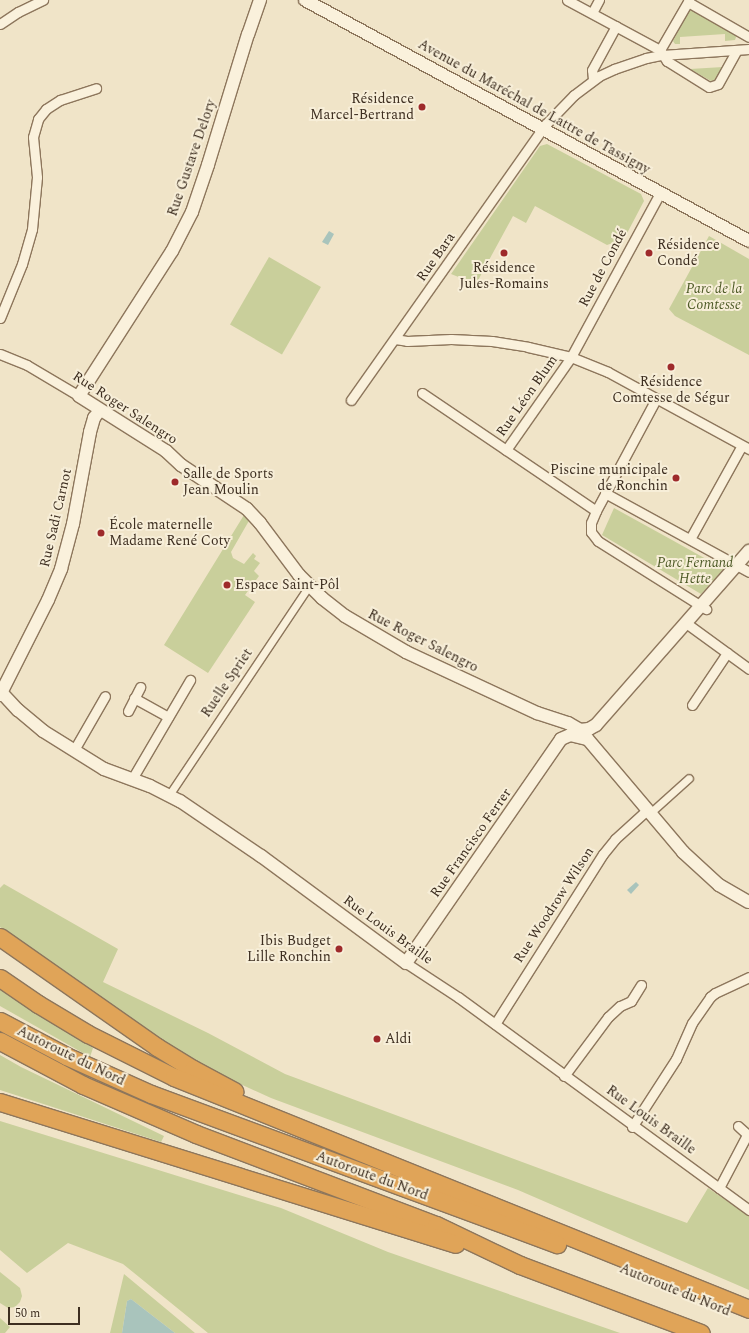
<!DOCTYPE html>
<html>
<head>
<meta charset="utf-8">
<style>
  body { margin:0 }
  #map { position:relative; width:749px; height:1333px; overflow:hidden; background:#f0e4c8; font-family:Spectral,serif }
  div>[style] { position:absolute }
  .green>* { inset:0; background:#c9cf9b; transform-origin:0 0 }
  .water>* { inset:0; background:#a9c4bc }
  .roads { filter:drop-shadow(1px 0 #8d765c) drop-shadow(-1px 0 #8d765c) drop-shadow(0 1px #8d765c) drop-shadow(0 -1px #8d765c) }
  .pedestrian>* { height:7px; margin:-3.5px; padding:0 3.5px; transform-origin:3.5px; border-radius:3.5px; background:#faf1dc }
  .minor>* { height:9px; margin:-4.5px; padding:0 4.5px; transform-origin:4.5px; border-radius:4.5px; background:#faf1dc }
  .tertiary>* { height:12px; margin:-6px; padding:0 6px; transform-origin:6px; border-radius:6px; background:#faf1dc }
  .motorway>* { height:17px; margin:-8.5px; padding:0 8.5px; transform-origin:8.5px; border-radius:8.5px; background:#e0a458 }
  .dots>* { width:11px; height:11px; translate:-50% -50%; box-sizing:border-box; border:2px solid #f7eed8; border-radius:50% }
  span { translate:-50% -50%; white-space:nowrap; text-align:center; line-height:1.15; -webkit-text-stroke:4px #f7eed8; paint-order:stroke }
  .poi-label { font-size:14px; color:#3d2e20 }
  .right { translate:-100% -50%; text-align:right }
  .left { translate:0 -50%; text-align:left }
  .street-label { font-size:14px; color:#3d2e20 }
  .park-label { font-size:14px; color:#4d5a26; font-style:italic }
  .scale { position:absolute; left:8px; top:1307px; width:72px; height:18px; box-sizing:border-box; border:2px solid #3d2e20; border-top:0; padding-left:5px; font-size:12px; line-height:14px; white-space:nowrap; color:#3d2e20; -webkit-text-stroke:3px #f7eed8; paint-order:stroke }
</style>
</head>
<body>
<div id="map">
  <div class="green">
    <i style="clip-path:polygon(692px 10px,737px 34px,735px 40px,725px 41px,725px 34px,680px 37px,680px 44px,675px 44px,673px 41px,689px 11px)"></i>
    <i style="clip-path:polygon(723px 67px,715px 80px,711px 81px,690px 69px)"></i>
    <i style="clip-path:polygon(547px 144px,641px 194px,644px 201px,624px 239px,607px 245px,535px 206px,526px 223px,513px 216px,476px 284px,451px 274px,540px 146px)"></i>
    <i style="clip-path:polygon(709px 236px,749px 259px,749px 355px,675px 316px,669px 309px)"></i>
    <i style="left:269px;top:257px;width:60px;height:78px;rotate:30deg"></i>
    <i style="clip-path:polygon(614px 508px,672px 540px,724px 569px,701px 594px,602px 535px)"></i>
    <i style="clip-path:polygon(244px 515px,250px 519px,231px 552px,233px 558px,244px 564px,253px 553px,256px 556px,254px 559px,260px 563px,254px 571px,259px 576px,245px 595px,255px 602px,208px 673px,164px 645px)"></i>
    <i style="clip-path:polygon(4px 884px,118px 949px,103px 982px,208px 1033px,285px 1074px,687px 1223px,708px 1188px,749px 1216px,749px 1290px,518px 1190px,271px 1098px,225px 1077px,165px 1043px,0 927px,0 888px)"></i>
    <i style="clip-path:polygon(0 988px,93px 1048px,90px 1057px,0 1006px)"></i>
    <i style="clip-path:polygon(0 1055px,21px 1067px,164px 1136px,161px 1142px,0 1090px)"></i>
    <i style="clip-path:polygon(0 1121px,281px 1208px,388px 1252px,620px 1333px,208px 1333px,123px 1264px,68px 1243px,27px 1273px,0 1250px)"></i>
    <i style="clip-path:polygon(0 1272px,20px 1288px,22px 1296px,20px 1302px,15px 1307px,8px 1308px,0 1303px)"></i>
    <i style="clip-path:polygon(124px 1274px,195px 1333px,175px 1333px,131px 1299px,127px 1301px,122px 1333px,110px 1333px)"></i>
    <i style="clip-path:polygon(0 1318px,10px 1327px,5px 1333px,0 1333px)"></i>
  </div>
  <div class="water">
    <i style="clip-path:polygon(329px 231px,334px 234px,328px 245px,322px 242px)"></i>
    <i style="clip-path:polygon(636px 882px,639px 885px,631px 894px,627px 890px)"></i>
    <i style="clip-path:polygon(131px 1299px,175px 1333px,122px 1333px,127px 1301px)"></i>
  </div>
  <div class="roads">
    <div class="pedestrian">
      <i style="left:169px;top:795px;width:252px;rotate:-56.2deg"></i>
      <i style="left:650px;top:813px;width:52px;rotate:-41.9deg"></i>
    </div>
    <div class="minor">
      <i style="left:567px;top:0;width:106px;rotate:28.3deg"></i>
      <i style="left:660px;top:50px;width:13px;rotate:58deg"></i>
      <i style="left:667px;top:61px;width:49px;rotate:31.8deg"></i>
      <i style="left:709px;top:87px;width:9px;rotate:-18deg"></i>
      <i style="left:718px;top:84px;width:39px;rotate:-61deg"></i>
      <i style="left:688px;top:2px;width:70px;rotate:29.8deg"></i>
      <i style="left:592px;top:13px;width:15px;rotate:-62deg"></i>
      <i style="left:0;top:24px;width:22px;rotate:-34deg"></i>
      <i style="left:18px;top:12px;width:28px;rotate:-26deg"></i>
      <i style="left:660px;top:50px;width:58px;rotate:-59.9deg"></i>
      <i style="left:593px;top:79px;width:9px;rotate:-96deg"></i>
      <i style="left:592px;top:70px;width:50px;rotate:-61.4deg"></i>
      <i style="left:0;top:318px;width:58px;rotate:-67.8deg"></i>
      <i style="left:22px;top:264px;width:36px;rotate:-74deg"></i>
      <i style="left:32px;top:229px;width:52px;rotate:-84.5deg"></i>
      <i style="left:37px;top:177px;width:40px;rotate:-95.7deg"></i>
      <i style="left:33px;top:137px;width:19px;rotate:-74deg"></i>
      <i style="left:38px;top:119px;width:13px;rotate:-51deg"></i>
      <i style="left:46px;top:109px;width:17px;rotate:-33deg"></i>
      <i style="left:60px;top:100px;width:38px;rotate:-18deg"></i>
      <i style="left:395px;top:339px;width:12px;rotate:9deg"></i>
      <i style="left:407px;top:341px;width:44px;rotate:-2.6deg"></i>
      <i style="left:451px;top:339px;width:41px;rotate:2.8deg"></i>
      <i style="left:492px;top:341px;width:36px;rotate:9deg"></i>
      <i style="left:528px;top:347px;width:44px;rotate:13.1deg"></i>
      <i style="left:571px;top:357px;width:40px;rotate:22deg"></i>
      <i style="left:608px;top:372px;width:161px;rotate:28.6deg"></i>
      <i style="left:0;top:354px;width:29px;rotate:22deg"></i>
      <i style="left:27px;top:365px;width:61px;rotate:30.8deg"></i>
      <i style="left:422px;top:393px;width:210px;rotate:34.1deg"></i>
      <i style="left:656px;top:399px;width:127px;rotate:118.2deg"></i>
      <i style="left:596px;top:511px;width:13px;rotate:113deg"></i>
      <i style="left:591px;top:523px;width:9px;rotate:90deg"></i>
      <i style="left:591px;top:532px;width:11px;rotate:52deg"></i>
      <i style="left:598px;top:541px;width:128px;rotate:32.2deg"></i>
      <i style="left:351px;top:400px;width:338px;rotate:-54.8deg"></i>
      <i style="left:546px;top:124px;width:40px;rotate:-46deg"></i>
      <i style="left:574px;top:95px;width:31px;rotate:-37deg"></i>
      <i style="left:599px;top:76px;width:17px;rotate:-25deg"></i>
      <i style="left:614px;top:69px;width:34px;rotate:-19deg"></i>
      <i style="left:646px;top:58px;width:16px;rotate:-11deg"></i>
      <i style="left:662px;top:55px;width:87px;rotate:-3.9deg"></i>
      <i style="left:506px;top:450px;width:113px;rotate:-55deg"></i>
      <i style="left:571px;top:357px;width:187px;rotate:-61.5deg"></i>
      <i style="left:605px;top:493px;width:164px;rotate:28.7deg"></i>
      <i style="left:690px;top:539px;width:107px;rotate:-61deg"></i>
      <i style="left:686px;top:623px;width:78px;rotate:36.1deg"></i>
      <i style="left:134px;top:698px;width:39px;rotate:29deg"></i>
      <i style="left:692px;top:705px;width:63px;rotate:-56.1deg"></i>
      <i style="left:128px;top:711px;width:27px;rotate:-63deg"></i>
      <i style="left:74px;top:750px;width:62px;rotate:-60.1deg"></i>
      <i style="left:132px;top:779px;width:115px;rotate:-59.6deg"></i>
      <i style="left:406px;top:963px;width:62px;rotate:33.2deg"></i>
      <i style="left:458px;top:997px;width:361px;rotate:36.2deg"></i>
      <i style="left:495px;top:1024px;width:201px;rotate:-57.6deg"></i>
      <i style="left:603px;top:854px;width:19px;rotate:-51deg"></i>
      <i style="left:615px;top:839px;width:43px;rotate:-42.2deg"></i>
      <i style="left:564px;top:1076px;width:74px;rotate:-53.3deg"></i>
      <i style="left:608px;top:1017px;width:16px;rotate:-43deg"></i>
      <i style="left:620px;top:1006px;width:12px;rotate:-24deg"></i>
      <i style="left:631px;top:1001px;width:19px;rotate:-58deg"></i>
      <i style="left:738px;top:1126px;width:15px;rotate:42deg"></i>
      <i style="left:632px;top:1127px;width:81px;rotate:-57.1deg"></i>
      <i style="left:676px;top:1059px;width:39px;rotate:-66deg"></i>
      <i style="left:692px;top:1023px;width:32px;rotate:-55deg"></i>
      <i style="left:710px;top:997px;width:6px;rotate:-39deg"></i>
      <i style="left:715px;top:993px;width:38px;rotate:-25deg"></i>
      <i style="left:719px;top:1188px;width:60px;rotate:-62.2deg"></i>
    </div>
    <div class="tertiary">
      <i style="left:260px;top:0;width:36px;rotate:109deg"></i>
      <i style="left:248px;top:34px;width:137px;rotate:107deg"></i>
      <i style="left:208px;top:165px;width:50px;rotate:108.8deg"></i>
      <i style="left:192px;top:212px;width:44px;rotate:117.1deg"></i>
      <i style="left:172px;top:251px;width:172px;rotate:122.7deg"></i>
      <i style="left:79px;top:396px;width:103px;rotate:32.3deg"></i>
      <i style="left:166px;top:451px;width:21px;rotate:43deg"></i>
      <i style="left:181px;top:465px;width:79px;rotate:33.7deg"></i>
      <i style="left:247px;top:509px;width:19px;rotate:47deg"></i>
      <i style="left:260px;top:523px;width:65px;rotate:53.1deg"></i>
      <i style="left:299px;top:575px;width:33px;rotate:45deg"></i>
      <i style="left:322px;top:598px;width:29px;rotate:38deg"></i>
      <i style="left:345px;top:616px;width:71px;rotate:30.5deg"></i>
      <i style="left:406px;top:652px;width:145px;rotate:25deg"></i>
      <i style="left:537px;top:713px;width:33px;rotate:18deg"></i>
      <i style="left:568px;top:723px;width:14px;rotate:30deg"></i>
      <i style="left:580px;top:730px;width:160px;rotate:49.8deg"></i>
      <i style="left:683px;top:852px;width:49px;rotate:42.5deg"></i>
      <i style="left:719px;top:885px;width:34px;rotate:30deg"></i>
      <i style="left:305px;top:0;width:505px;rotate:28.49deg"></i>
      <i style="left:1px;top:692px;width:25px;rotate:47deg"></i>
      <i style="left:18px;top:710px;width:33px;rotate:40deg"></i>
      <i style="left:43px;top:731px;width:72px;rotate:31.9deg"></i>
      <i style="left:104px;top:769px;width:49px;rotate:20.3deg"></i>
      <i style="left:150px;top:786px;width:34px;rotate:27deg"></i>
      <i style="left:180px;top:801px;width:98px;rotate:34.2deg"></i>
      <i style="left:261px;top:856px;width:180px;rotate:36.4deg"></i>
      <i style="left:406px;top:963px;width:272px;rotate:-55.3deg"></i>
      <i style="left:561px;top:739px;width:10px;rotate:-24deg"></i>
      <i style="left:570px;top:735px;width:18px;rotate:13deg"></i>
      <i style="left:0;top:695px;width:106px;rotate:-63.2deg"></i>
      <i style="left:48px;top:600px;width:34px;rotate:-67deg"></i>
      <i style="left:61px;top:569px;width:47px;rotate:-75.1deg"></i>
      <i style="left:73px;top:524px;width:94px;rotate:-79.5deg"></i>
      <i style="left:90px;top:432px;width:15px;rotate:-74deg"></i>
      <i style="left:94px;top:418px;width:10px;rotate:-53deg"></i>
      <i style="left:580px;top:730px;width:9px;rotate:-6deg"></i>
      <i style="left:589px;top:729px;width:8px;rotate:-30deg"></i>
      <i style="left:596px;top:725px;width:232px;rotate:-48.7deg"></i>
    </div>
    <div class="motorway">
      <i style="left:0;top:937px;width:192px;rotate:35deg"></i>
      <i style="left:157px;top:1047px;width:42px;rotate:31.4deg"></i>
      <i style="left:193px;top:1069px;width:47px;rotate:28.2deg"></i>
      <i style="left:0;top:978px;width:46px;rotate:34.4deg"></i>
      <i style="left:38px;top:1004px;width:58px;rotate:31deg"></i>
      <i style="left:88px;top:1034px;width:96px;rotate:26.6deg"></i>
      <i style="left:174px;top:1077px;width:620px;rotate:21.97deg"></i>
      <i style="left:0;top:1021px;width:75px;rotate:27.9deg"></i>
      <i style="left:66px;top:1056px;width:93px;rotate:24.1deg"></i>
      <i style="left:151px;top:1094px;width:433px;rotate:20.3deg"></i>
      <i style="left:0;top:1041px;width:94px;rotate:27.9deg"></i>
      <i style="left:83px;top:1085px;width:123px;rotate:23.4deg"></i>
      <i style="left:196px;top:1134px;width:257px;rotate:20.8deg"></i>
      <i style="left:436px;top:1225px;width:93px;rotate:25.5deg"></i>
      <i style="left:520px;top:1265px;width:193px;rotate:20.6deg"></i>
      <i style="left:0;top:1102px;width:477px;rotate:17.3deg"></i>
    </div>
  </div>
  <div class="dots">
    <i style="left:422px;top:107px;background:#9e2a2b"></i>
    <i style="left:504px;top:253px;background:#9e2a2b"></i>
    <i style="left:649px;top:253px;background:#9e2a2b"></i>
    <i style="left:671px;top:367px;background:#9e2a2b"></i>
    <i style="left:676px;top:478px;background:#9e2a2b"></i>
    <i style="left:175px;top:482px;background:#9e2a2b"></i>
    <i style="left:101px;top:533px;background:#9e2a2b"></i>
    <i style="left:227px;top:585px;background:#9e2a2b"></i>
    <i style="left:339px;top:949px;background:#9e2a2b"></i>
    <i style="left:377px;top:1039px;background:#9e2a2b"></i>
  </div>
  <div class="poi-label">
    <span class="right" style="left:414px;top:107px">Résidence<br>Marcel-Bertrand</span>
    <span class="left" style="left:657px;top:253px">Résidence<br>Condé</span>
    <span style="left:504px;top:276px">Résidence<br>Jules-Romains</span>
    <span style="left:671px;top:390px">Résidence<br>Comtesse de Ségur</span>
    <span class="right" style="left:668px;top:478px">Piscine municipale<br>de Ronchin</span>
    <span class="left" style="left:183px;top:482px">Salle de Sports<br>Jean Moulin</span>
    <span class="left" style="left:109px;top:533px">École maternelle<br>Madame René Coty</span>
    <span class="left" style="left:235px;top:585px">Espace Saint-Pôl</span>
    <span class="right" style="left:331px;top:949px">Ibis Budget<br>Lille Ronchin</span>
    <span class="left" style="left:385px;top:1039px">Aldi</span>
  </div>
  <div class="street-label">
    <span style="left:534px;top:107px;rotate:29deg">Avenue du Maréchal de Lattre de Tassigny</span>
    <span style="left:192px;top:158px;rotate:-71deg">Rue Gustave Delory</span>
    <span style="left:436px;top:257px;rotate:-55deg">Rue Bara</span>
    <span style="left:603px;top:268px;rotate:-62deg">Rue de Condé</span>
    <span style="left:527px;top:396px;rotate:-55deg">Rue Léon Blum</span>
    <span style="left:125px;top:408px;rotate:33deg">Rue Roger Salengro</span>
    <span style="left:56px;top:518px;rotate:-77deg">Rue Sadi Carnot</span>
    <span style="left:423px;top:641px;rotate:27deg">Rue Roger Salengro</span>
    <span style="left:227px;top:683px;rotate:-56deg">Ruelle Spriet</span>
    <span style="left:471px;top:843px;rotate:-55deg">Rue Francisco Ferrer</span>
    <span style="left:554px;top:905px;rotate:-57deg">Rue Woodrow Wilson</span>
    <span style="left:388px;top:930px;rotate:36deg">Rue Louis Braille</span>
    <span style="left:71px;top:1056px;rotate:26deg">Autoroute du Nord</span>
    <span style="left:651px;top:1120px;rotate:36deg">Rue Louis Braille</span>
    <span style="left:372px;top:1176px;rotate:20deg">Autoroute du Nord</span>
    <span style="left:675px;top:1290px;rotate:22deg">Autoroute du Nord</span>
  </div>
  <div class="park-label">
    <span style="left:714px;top:297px">Parc de la<br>Comtesse</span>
    <span style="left:695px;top:571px">Parc Fernand<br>Hette</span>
  </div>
  <div class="scale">50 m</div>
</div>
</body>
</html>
